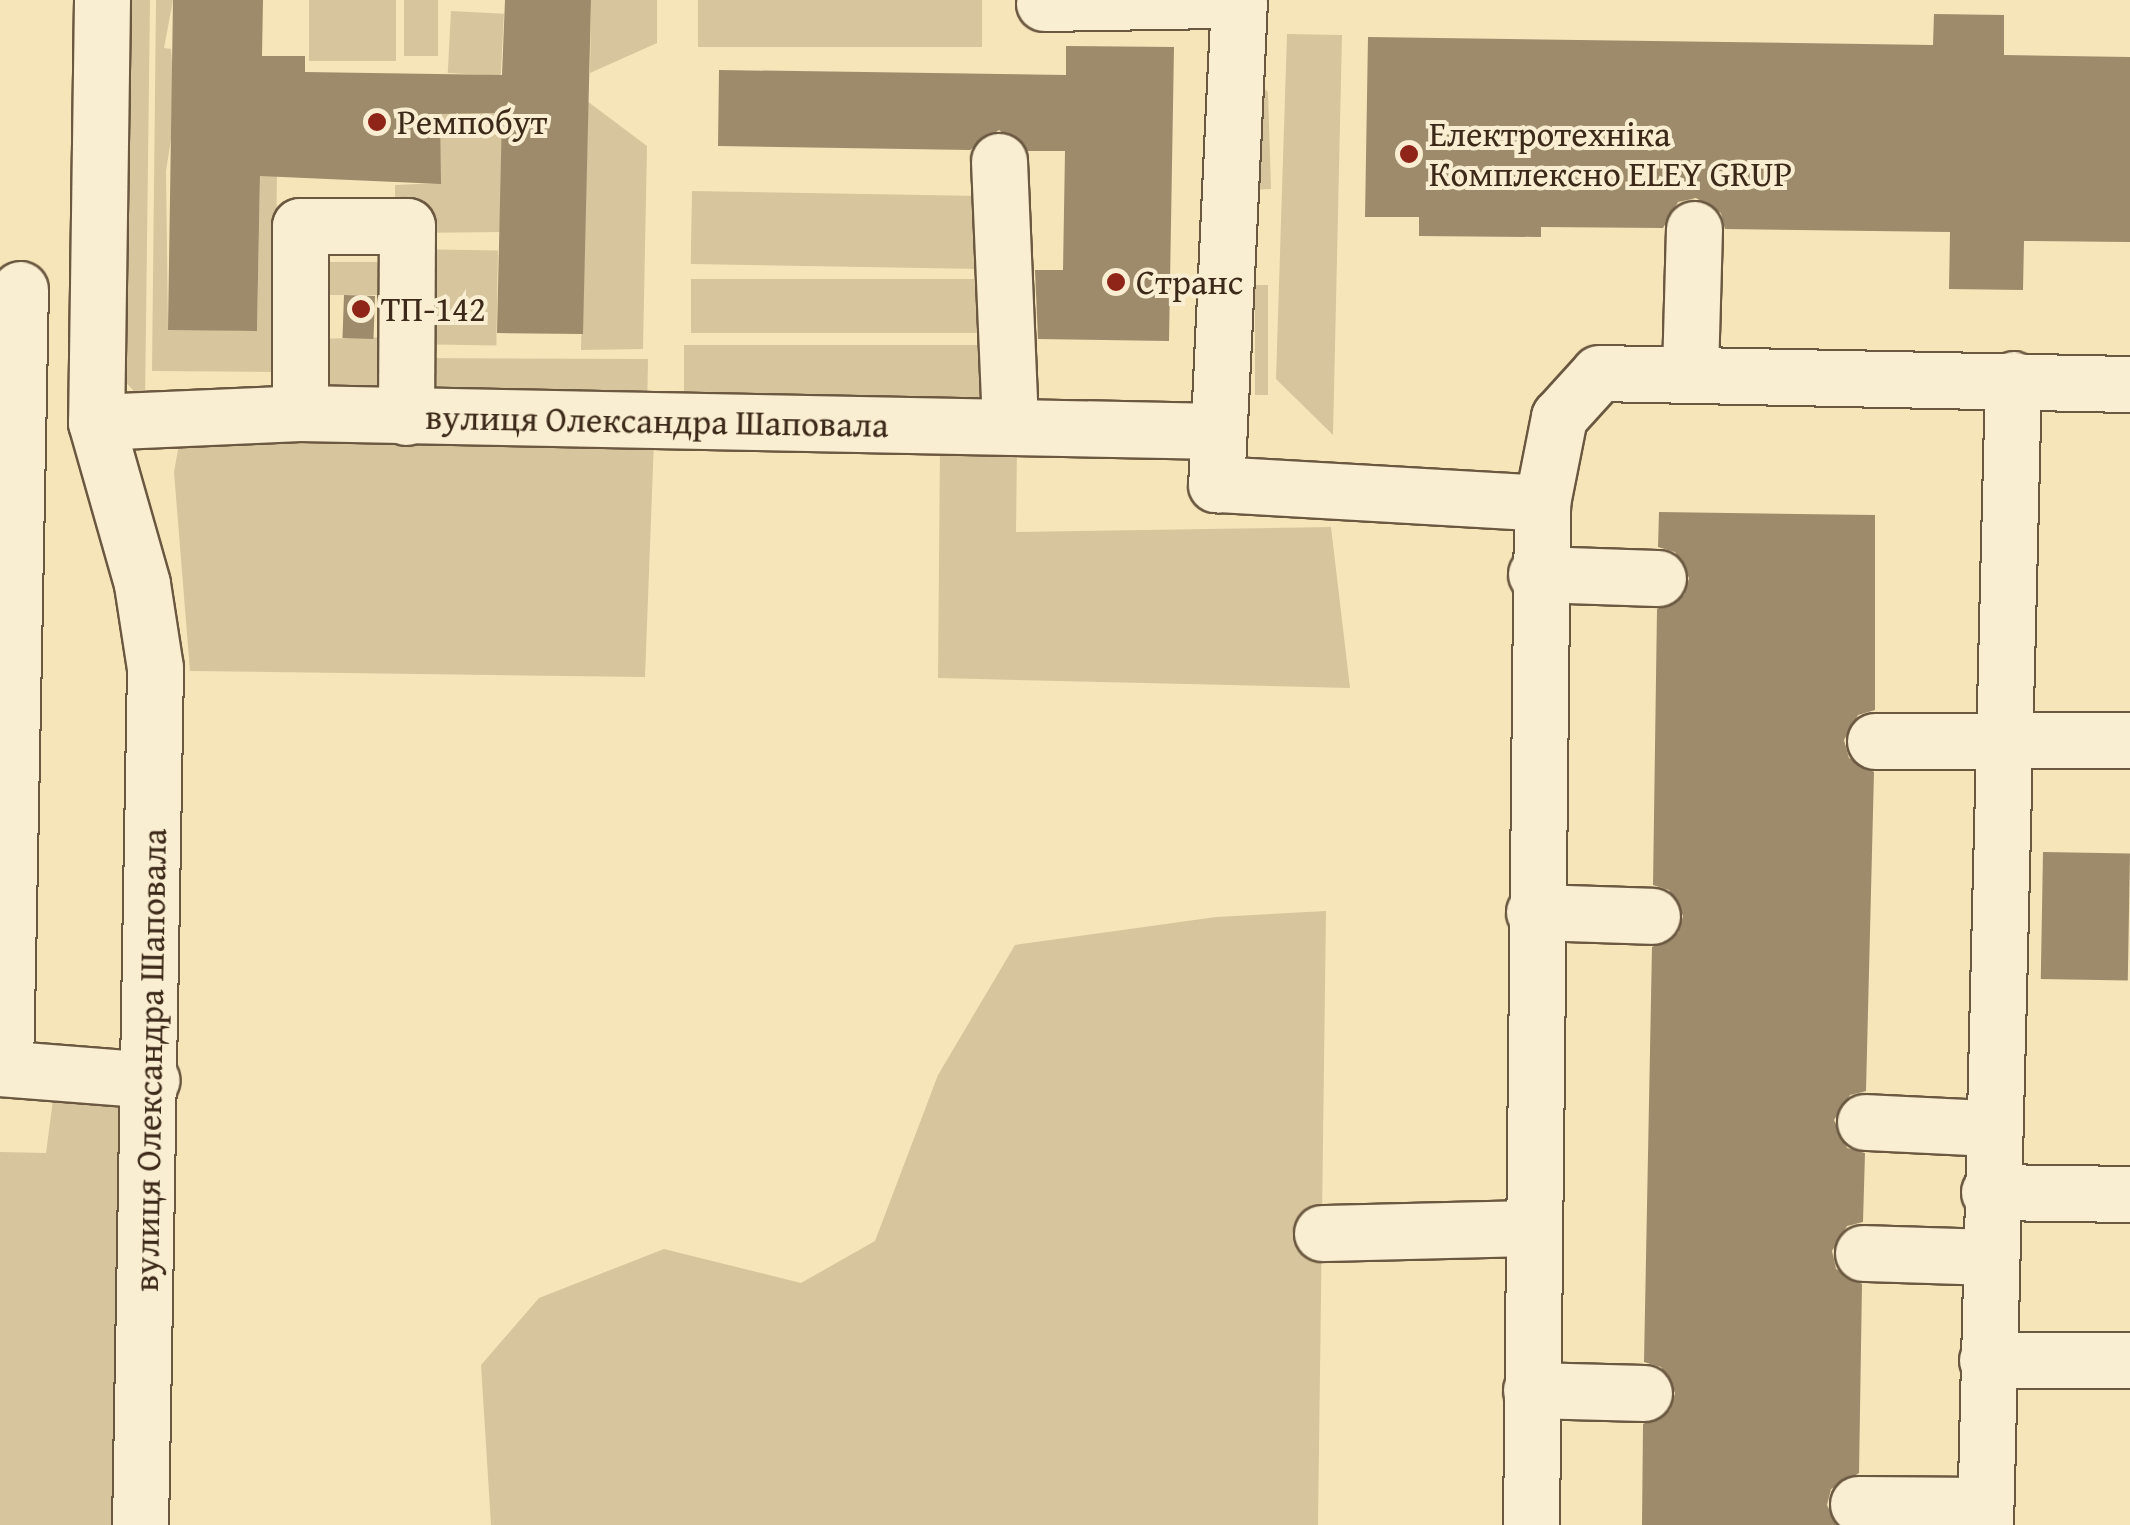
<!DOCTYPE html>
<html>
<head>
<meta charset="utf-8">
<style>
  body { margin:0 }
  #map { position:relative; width:2130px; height:1525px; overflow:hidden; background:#f6e5b8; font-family:"Gentium Book Plus",serif }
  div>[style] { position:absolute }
  .green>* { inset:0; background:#d7c59d; transform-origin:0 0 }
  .building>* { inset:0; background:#9d8b6c; transform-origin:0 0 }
  .roads { filter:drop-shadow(2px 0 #6b5841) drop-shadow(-2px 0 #6b5841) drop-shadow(0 2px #6b5841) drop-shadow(0 -2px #6b5841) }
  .minor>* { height:55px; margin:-27.5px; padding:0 27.5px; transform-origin:27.5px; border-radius:27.5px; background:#f9eed1 }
  .dots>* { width:28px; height:28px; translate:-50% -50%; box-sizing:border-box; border:5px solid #f9eed1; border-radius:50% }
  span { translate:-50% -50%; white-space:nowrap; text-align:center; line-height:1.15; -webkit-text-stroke:8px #f9eed1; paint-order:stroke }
  .poi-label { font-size:35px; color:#3d2919 }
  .left { translate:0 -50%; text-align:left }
  .street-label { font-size:35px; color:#3d2919 }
</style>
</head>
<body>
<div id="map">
  <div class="green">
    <i style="clip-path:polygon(117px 0,150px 0,145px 403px,117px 373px)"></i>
    <i style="clip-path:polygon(156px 0,173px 0,164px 48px,171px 49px,176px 107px,166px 171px,168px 329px,257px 331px,261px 134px,277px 163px,275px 372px,152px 371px)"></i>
    <i style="left:309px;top:0;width:87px;height:61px"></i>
    <i style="left:404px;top:0;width:34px;height:56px"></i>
    <i style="clip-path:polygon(591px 0,657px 0,657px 43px,590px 73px)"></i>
    <i style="left:698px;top:0;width:284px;height:47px"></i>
    <i style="left:451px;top:11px;width:53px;height:62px;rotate:3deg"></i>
    <i style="clip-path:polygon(1287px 34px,1342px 35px,1333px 435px,1276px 379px)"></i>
    <i style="clip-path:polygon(1261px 86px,1268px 92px,1271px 189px,1251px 190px)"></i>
    <i style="clip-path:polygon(587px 101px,647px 146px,643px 349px,581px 350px)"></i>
    <i style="clip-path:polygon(502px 113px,503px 232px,406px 233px,395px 226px,395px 185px,440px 183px,440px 114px)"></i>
    <i style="left:692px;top:191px;width:305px;height:73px;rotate:1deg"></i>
    <i style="left:407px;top:249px;width:91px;height:95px;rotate:1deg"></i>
    <i style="left:320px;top:262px;width:59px;height:33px"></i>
    <i style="left:691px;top:279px;width:310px;height:54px"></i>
    <i style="left:1255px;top:285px;width:13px;height:110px"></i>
    <i style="clip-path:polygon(389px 337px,386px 407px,330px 403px,316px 339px)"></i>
    <i style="left:999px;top:345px;width:69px;height:315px;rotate:90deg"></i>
    <i style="clip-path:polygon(406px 358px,648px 359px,647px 418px,439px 413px)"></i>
    <i style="clip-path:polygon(181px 433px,654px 440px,645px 677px,190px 671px,174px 472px)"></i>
    <i style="clip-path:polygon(940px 444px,1017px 446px,1016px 532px,1331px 527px,1350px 688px,938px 678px)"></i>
    <i style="clip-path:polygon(1326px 911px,1318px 1525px,491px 1525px,481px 1365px,539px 1298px,664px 1249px,801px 1283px,875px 1241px,938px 1075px,1015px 945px,1216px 917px)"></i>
    <i style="clip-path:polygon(54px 1092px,122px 1098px,118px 1525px,0 1525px,0 1152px,46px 1153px)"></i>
  </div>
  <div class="building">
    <i style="clip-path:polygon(173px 0,263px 0,262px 56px,305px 56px,305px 72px,502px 75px,505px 0,591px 0,583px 334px,497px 333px,502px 113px,440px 114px,441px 184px,260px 176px,257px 331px,168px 330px)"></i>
    <i style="clip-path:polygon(1934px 14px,2004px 15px,2004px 55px,2130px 57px,2130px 242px,2024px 241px,2023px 290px,1949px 289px,1950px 232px,1725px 229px,1721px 213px,1696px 198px,1678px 202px,1663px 228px,1541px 227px,1541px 237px,1419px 236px,1419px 217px,1365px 217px,1368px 37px,1933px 45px)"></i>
    <i style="clip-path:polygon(1066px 46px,1174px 47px,1169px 341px,1038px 339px,1035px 270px,1063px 270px,1065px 151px,1028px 151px,999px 130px,970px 150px,718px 146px,719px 70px,1066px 75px)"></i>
    <i style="left:344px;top:295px;width:31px;height:43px;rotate:2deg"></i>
    <i style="clip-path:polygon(1659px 512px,1875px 515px,1875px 710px,1858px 715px,1844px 740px,1849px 758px,1874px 772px,1866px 1091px,1850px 1095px,1834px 1120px,1847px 1148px,1865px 1153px,1863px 1222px,1847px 1226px,1832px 1251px,1836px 1269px,1862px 1284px,1859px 1473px,1831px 1489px,1827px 1505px,1836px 1525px,1642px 1525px,1643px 1424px,1670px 1410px,1675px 1393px,1661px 1367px,1644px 1362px,1652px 947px,1678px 933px,1683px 916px,1669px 890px,1653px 885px,1657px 609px,1684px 595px,1689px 578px,1675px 552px,1658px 547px)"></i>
    <i style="left:2043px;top:852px;width:87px;height:127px;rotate:1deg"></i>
  </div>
  <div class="roads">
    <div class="minor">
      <i style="left:102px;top:0;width:422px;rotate:90.8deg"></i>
      <i style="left:96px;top:422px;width:204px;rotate:-2.5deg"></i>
      <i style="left:300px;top:413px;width:919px;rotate:1.12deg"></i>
      <i style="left:1239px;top:0;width:485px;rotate:92.7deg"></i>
      <i style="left:1216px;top:484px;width:327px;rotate:3.3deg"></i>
      <i style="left:1542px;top:503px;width:88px;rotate:-78.8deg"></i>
      <i style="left:1559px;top:417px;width:59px;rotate:-47.7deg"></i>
      <i style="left:1599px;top:373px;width:531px;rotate:1.19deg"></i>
      <i style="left:1044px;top:3px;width:171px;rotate:-1deg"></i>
      <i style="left:999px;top:161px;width:266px;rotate:87.6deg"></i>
      <i style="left:1690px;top:372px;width:143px;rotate:-88.4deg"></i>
      <i style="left:300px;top:413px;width:187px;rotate:-90deg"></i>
      <i style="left:300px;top:226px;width:107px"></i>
      <i style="left:407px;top:226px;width:191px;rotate:90.3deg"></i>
      <i style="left:96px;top:422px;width:168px;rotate:74.1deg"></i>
      <i style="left:142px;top:584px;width:85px;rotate:81.2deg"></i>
      <i style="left:155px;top:668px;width:857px;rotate:91deg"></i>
      <i style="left:1536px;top:574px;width:122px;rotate:1.9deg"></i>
      <i style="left:1875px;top:741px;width:255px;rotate:-0.2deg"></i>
      <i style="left:1534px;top:912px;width:118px;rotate:1.9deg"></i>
      <i style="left:0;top:1068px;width:152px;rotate:4.5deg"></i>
      <i style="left:5px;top:1068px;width:779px;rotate:-88.9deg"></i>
      <i style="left:1865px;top:1122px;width:124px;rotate:2.8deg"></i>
      <i style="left:1989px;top:1192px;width:141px;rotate:0.8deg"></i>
      <i style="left:1322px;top:1233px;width:210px;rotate:-1.4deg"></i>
      <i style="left:1863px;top:1253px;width:125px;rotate:1.8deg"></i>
      <i style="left:1987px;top:1360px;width:143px"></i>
      <i style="left:1531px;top:1390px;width:113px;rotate:1.5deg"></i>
      <i style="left:1858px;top:1504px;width:127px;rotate:0.5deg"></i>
      <i style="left:1531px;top:1525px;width:1022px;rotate:-89.38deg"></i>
      <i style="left:1985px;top:1525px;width:1146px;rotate:-88.6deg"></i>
    </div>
  </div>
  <div class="dots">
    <i style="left:377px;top:122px;background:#8f2418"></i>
    <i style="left:1409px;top:154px;background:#8f2418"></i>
    <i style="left:1116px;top:282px;background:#8f2418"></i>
    <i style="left:361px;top:309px;background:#8f2418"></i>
  </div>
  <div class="poi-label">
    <span class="left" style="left:397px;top:122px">Ремпобут</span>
    <span class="left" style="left:1429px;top:154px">Електротехніка<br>Комплексно ELEY GRUP</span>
    <span class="left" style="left:1136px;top:282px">Странс</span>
    <span class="left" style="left:381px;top:309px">ТП-142</span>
  </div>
  <div class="street-label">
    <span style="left:657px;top:421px;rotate:1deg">вулиця Олександра Шаповала</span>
    <span style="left:150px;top:1060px;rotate:-89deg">вулиця Олександра Шаповала</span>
  </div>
</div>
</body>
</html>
